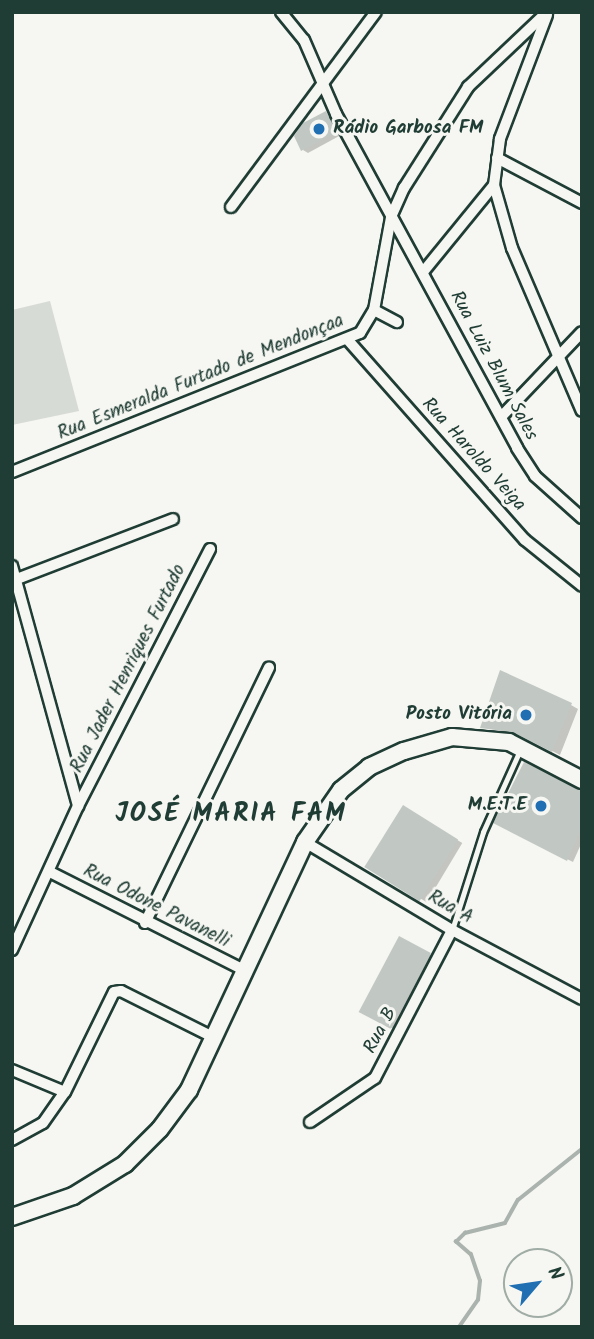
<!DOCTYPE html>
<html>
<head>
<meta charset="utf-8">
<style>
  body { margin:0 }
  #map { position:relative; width:594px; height:1339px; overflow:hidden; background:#f6f6f2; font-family:Kalam,sans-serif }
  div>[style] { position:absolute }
  .green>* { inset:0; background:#d6dbd6 }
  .shadow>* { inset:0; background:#0003; transform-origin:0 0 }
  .stream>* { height:3.5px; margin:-1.75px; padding:0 1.75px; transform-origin:1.75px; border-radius:1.75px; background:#aab3ae }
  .building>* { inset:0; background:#c1c8c3; transform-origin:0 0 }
  .roads { filter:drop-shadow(2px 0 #1f3d34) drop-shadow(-2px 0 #1f3d34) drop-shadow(0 2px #1f3d34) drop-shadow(0 -2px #1f3d34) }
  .service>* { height:5px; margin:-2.5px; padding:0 2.5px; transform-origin:2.5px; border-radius:2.5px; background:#f6f6f2 }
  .minor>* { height:10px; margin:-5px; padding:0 5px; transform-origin:5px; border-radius:5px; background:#f6f6f2 }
  .primary>* { height:16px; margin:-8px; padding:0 8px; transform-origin:8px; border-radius:8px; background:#f6f6f2 }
  .dots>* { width:19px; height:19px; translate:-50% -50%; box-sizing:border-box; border:4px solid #f6f6f2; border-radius:50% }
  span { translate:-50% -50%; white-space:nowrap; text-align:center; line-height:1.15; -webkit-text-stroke:6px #f6f6f2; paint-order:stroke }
  .poi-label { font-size:19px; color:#1f3d34; font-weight:700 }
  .left { translate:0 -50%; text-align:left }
  .right { translate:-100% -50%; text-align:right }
  .street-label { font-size:19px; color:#1f3d34 }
  .district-label { font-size:26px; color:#1f3d34; font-weight:700; letter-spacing:2px }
  .frame { position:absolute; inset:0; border:14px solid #1f3d34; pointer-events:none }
  .north { position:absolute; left:503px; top:1248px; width:70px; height:70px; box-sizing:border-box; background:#f6f6f2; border:2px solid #a0aca6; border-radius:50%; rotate:61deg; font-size:19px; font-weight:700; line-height:28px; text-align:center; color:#1f3d34 }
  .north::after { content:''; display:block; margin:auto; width:24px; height:32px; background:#1f6fb2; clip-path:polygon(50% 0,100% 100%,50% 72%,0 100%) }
</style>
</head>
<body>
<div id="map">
  <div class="green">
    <i style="clip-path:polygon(50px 301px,79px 411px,12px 425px,12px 310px)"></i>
  </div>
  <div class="shadow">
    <i style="clip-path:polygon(326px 113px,341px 135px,308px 153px,303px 150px)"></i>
    <i style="clip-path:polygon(571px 705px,578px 709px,560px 755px,523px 736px,483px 727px)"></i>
    <i style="clip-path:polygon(582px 792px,582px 842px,573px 862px,495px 823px)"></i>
    <i style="left:404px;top:808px;width:68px;height:69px;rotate:31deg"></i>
    <i style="left:399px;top:938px;width:41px;height:83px;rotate:28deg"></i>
  </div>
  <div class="stream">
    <i style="left:459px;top:1327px;width:33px;rotate:-55deg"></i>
    <i style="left:478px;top:1300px;width:19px;rotate:-84deg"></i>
    <i style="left:480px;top:1281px;width:28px;rotate:-109deg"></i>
    <i style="left:471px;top:1255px;width:20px;rotate:-139deg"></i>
    <i style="left:456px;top:1242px;width:13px;rotate:-45deg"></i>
    <i style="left:465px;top:1233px;width:41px;rotate:-14deg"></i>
    <i style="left:505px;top:1223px;width:26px;rotate:-61deg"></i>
    <i style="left:518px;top:1200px;width:82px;rotate:-38.6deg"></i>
  </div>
  <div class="building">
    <i style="clip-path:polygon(326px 111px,337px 132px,301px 151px,294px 136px,303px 123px)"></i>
    <i style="clip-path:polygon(500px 670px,572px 703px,552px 752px,513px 732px,480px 728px)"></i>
    <i style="clip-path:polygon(524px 762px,582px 790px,582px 827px,567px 861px,493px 823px)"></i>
    <i style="left:403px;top:805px;width:65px;height:73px;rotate:32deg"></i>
    <i style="left:399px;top:936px;width:36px;height:86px;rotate:28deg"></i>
  </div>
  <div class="roads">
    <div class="service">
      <i style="left:452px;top:930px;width:103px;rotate:-72.4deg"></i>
      <i style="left:483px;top:832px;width:90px;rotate:-65.7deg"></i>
    </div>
    <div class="minor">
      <i style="left:281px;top:12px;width:36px;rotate:51deg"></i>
      <i style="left:304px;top:40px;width:81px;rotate:66.6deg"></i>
      <i style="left:336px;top:114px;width:380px;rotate:61.5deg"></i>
      <i style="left:517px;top:448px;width:33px;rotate:57deg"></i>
      <i style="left:535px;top:476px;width:63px;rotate:41.8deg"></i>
      <i style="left:547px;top:15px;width:133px;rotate:110.8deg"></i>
      <i style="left:500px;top:139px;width:46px;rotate:97.4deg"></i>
      <i style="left:494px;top:185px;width:66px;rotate:74.1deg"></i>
      <i style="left:512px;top:248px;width:177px;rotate:66.8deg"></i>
      <i style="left:497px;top:158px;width:96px;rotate:27.9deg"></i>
      <i style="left:231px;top:207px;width:243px;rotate:-53.4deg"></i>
      <i style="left:423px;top:272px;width:112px;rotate:-50.8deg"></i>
      <i style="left:374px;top:310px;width:26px;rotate:28deg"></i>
      <i style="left:347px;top:339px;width:268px;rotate:48.5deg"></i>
      <i style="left:525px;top:540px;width:73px;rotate:38.9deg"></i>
      <i style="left:501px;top:417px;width:117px;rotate:-46.4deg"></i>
      <i style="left:12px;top:472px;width:375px;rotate:-21.8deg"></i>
      <i style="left:360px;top:333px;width:27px;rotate:-59deg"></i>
      <i style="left:374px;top:310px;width:95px;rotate:-79.6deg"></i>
      <i style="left:391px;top:217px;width:32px;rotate:-66deg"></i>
      <i style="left:404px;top:188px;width:120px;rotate:-57.6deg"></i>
      <i style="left:468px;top:87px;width:109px;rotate:-43.5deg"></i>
      <i style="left:12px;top:566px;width:249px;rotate:74.6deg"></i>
      <i style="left:17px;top:579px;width:167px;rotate:-21deg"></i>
      <i style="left:305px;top:842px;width:171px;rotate:30.9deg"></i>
      <i style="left:452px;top:930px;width:147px;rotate:28deg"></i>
      <i style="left:50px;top:872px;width:220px;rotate:26.8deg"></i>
      <i style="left:145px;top:923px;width:284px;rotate:-64.1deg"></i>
      <i style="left:12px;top:950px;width:158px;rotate:-65.4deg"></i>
      <i style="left:78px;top:806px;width:289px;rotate:-62.8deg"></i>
      <i style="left:12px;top:1070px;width:57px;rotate:22.5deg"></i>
      <i style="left:310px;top:1122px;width:78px;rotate:-34.1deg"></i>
      <i style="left:375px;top:1078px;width:167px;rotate:-62.5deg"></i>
      <i style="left:12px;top:1140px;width:35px;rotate:-29deg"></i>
      <i style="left:43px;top:1123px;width:38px;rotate:-55deg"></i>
      <i style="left:65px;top:1092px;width:111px;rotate:-63.9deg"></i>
      <i style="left:114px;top:992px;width:7px;rotate:-8deg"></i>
      <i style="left:121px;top:991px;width:105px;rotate:26.6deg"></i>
    </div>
    <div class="primary">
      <i style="left:12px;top:1217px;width:65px;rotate:-19deg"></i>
      <i style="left:73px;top:1196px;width:61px;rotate:-31.6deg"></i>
      <i style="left:125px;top:1164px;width:49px;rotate:-45deg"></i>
      <i style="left:160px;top:1129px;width:49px;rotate:-53.4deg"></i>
      <i style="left:189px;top:1090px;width:274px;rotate:-64.9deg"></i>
      <i style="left:305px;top:842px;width:63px;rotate:-55.3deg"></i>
      <i style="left:341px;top:790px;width:36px;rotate:-39deg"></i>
      <i style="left:369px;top:767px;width:38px;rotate:-25deg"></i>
      <i style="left:404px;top:751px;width:50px;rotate:-16.3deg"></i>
      <i style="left:452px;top:737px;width:57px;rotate:5deg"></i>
      <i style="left:509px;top:742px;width:82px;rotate:27.5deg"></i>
    </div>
  </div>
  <div class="dots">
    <i style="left:319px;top:129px;background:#1f6fb2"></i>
    <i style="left:526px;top:715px;background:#1f6fb2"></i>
    <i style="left:541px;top:806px;background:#1f6fb2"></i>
  </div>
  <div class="poi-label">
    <span class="left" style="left:333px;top:129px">Rádio Garbosa FM</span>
    <span class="right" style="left:512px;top:715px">Posto Vitória</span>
    <span class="right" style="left:527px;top:806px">M.E.T.E</span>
  </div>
  <div class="street-label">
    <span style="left:493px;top:366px;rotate:62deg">Rua Luiz Blum Sales</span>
    <span style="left:201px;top:378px;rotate:-22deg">Rua Esmeralda Furtado de Mendonçaa</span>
    <span style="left:473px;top:455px;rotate:48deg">Rua Haroldo Veiga</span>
    <span style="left:129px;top:669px;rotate:-63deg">Rua Jader Henriques Furtado</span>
    <span style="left:156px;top:907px;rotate:27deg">Rua Odone Pavanelli</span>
    <span style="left:450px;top:908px;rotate:30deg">Rua A</span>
    <span style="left:381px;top:1031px;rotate:-62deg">Rua B</span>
  </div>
  <div class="district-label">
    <span style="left:231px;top:815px">JOSÉ MARIA FAM</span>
  </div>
  <div class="frame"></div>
  <div class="north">N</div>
</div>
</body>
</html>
